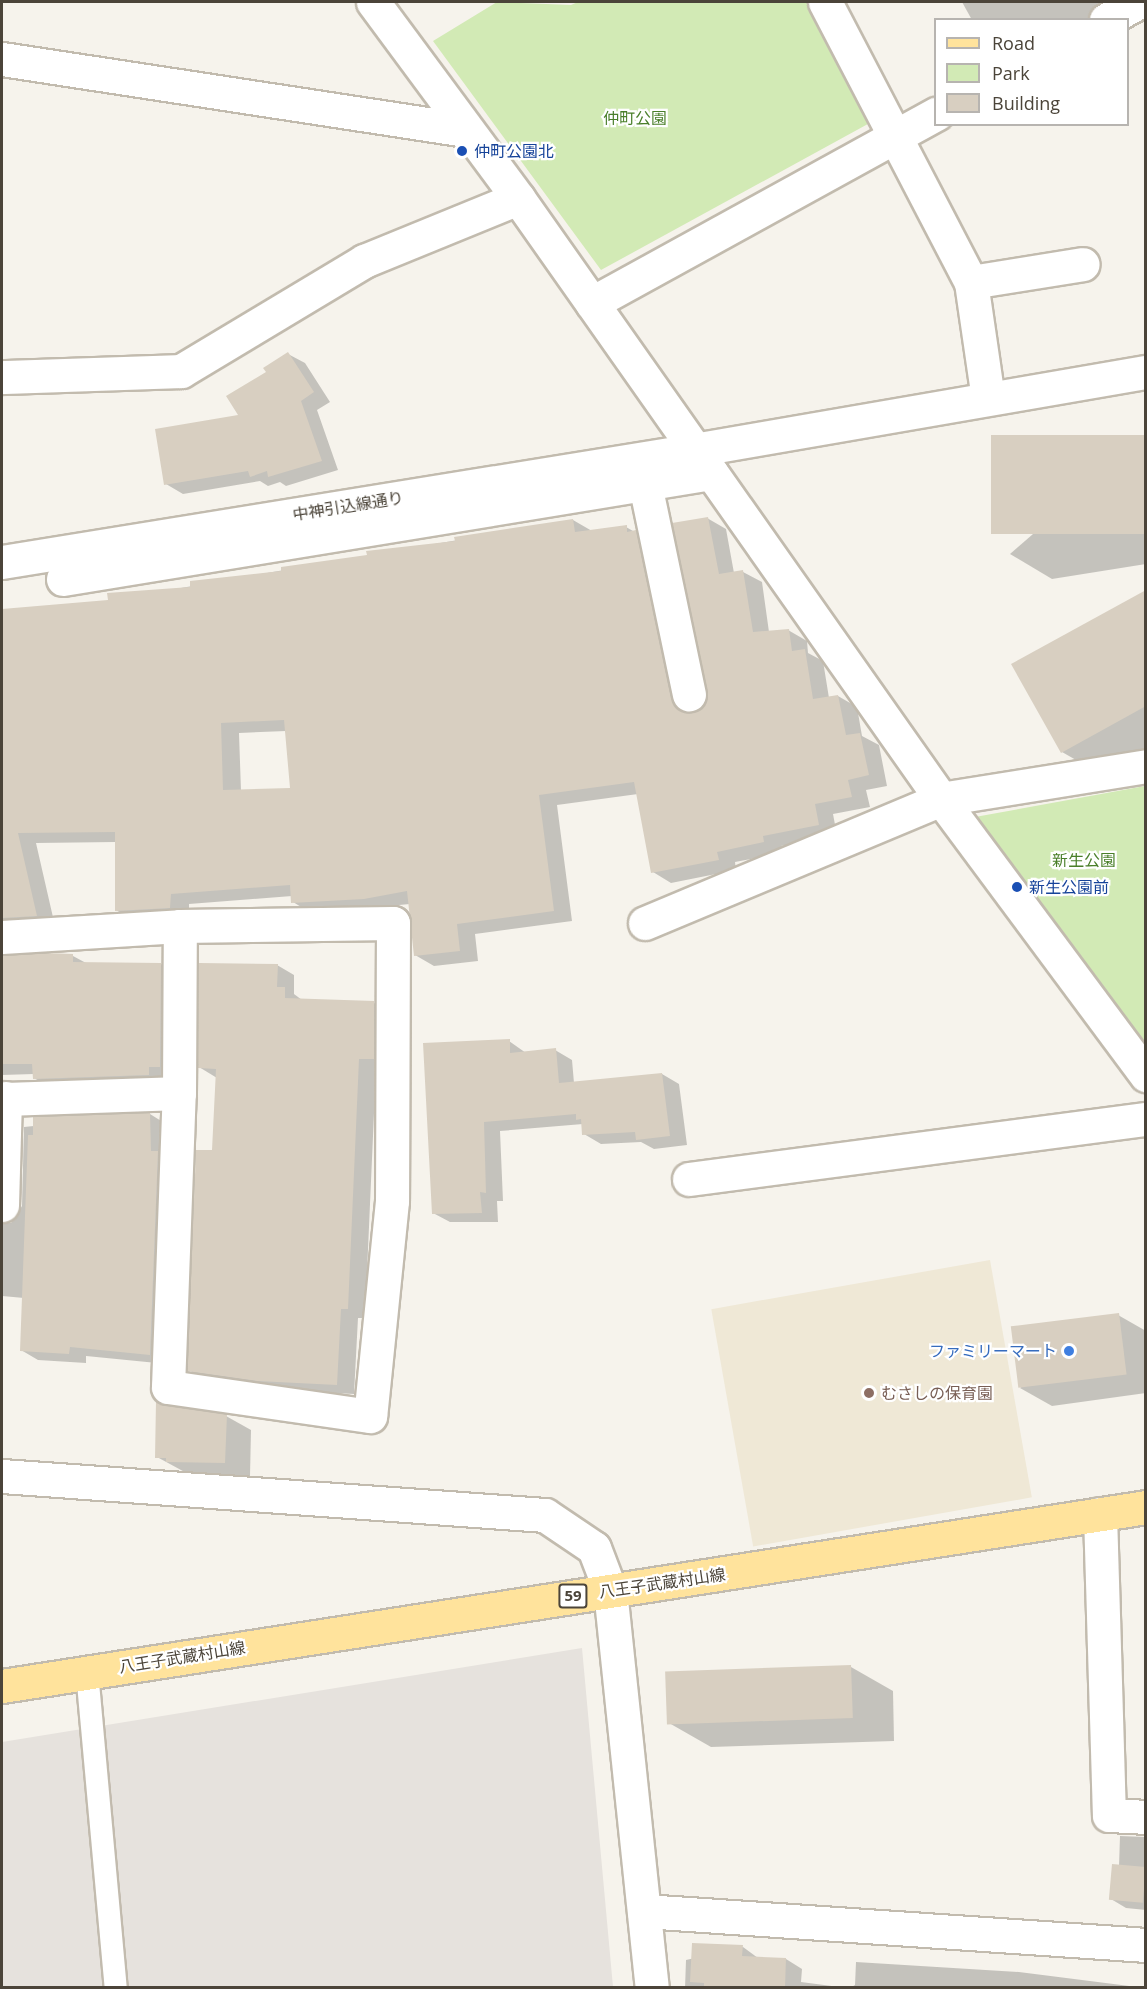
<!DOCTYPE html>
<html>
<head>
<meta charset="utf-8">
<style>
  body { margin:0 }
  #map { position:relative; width:1147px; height:1989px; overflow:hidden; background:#f6f3ec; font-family:"Open Sans","Noto Sans JP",sans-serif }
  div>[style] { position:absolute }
  .industrial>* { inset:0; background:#e6e2dd }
  .education>* { inset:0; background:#efe8d6; transform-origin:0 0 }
  .green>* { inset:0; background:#d2eab5 }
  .shadow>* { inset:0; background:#0003 }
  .building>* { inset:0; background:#d8cfc1; transform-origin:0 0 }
  .roads { filter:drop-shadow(2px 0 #c2bbae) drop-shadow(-2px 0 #c2bbae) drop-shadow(0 2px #c2bbae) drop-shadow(0 -2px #c2bbae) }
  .service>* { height:22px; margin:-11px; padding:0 11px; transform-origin:11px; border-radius:11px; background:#fff }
  .minor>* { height:33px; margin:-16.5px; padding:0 16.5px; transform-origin:16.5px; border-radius:16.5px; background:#fff }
  .tertiary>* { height:33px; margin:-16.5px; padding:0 16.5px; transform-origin:16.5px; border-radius:16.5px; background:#fff }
  .primary>* { height:33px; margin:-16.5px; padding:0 16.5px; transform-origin:16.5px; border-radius:16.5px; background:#ffe39c }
  .dots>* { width:16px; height:16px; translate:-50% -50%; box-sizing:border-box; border:3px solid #fff; border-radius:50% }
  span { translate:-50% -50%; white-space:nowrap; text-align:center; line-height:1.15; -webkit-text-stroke:4.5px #fff; paint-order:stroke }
  .shield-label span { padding:2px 4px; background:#fff; border:2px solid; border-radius:4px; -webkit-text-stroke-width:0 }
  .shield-label { font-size:15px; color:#4b4439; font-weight:700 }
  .park-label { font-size:16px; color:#4a7f2a }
  .transit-label { font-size:16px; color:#164399 }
  .left { translate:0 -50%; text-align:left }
  .street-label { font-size:16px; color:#4b4439 }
  .shop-label { font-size:16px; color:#366cbe }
  .right { translate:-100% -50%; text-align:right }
  .education-label { font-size:16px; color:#785e54 }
  .frame { position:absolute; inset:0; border:3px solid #4b4439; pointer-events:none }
  .legend { position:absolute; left:934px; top:18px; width:195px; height:108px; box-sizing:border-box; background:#fff; border:2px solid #b7b4b0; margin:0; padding:8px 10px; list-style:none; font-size:18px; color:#4b4439 }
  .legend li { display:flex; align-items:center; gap:12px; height:30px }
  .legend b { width:30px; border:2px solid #b7b4b0 }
</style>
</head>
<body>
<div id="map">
  <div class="industrial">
    <i style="clip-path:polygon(582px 1648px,613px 1987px,2px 1988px,2px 1742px)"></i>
  </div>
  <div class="education">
    <i style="left:990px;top:1260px;width:241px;height:283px;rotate:80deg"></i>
  </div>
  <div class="green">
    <i style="clip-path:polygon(497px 2px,571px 5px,578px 2px,813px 2px,877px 119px,601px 270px,433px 41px)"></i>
    <i style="clip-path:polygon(1145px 786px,1146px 786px,1145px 1046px,975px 817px)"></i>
  </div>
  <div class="shadow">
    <i style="clip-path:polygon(962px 2px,1118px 2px,1086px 20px,972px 20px)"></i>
    <i style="clip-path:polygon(288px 354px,305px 363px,330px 402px,317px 410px,338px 470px,286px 486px,280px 482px,268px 486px,260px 481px,183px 494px,166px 484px,240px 416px,268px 373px)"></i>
    <i style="clip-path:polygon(1146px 436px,1146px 564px,1052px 579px,1010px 554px)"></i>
    <i style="clip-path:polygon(evenodd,707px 518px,726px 529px,734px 573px,743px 572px,762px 582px,769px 632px,788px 630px,807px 641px,808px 653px,823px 661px,829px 698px,838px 696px,857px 707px,862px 736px,879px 745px,887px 786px,866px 790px,870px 807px,833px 814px,837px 835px,781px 846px,782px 853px,735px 862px,736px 870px,671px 883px,653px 872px,638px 794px,557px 805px,572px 921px,475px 934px,478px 961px,434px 966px,415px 955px,410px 904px,311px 913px,293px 902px,292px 896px,189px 904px,189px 918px,135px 921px,116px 910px,116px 842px,36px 843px,55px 926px,3px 940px,4px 957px,73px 956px,86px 963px,161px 964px,179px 975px,179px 1077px,53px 1089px,34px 1078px,34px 1074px,2px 1075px,2px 619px,573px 520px,592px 531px,626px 527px,654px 543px,691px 714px,703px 709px,709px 690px,707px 518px,286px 731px,292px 790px,241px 791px,239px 733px,286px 731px)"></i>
    <i style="clip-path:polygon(1146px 591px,1146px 753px,1104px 776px,1062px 752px)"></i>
    <i style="clip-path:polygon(277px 965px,294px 975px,294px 994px,302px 1000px,374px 1003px,391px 1013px,390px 1068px,376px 1068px,365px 1318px,358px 1318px,354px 1394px,275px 1390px,206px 1380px,189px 1370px,214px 1151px,217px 1078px,199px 1067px)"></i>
    <i style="clip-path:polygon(509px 1041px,526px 1053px,555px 1050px,572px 1060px,574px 1083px,662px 1074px,679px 1084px,687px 1145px,654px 1149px,641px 1142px,601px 1144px,584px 1134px,583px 1124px,500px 1131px,503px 1201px,497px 1201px,498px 1222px,450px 1222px,433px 1213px)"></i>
    <i style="clip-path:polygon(150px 1114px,166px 1124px,167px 1364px,86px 1356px,86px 1363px,38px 1360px,21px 1350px,24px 1298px,2px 1296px,2px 1137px,2px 1223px,11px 1223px,22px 1206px,24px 1127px)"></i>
    <i style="clip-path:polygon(1118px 1315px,1146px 1331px,1146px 1393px,1052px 1406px,1020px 1388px)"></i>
    <i style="clip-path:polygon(226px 1416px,251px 1430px,250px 1476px,192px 1476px,157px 1457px)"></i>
    <i style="clip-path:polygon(851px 1667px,893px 1691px,894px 1741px,711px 1747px,669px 1723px)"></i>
    <i style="clip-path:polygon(1120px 1836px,1146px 1837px,1146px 1910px,1126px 1908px,1111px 1899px,1119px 1866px)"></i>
    <i style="clip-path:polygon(743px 1947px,758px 1958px,786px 1959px,802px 1969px,801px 1982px,847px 1988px,685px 1988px,686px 1960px)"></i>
    <i style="clip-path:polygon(856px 1962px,1019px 1972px,1145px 1988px,850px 1988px,855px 1985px)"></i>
  </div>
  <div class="building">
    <i style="clip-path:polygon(288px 352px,314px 392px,301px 401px,322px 461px,268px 477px,267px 471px,250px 477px,248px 471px,164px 485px,155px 429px,238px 415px,226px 396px,266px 372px,263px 368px)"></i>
    <i style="left:1146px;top:435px;width:99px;height:155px;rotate:90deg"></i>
    <i style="clip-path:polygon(evenodd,708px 517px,719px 574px,743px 570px,753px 632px,789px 629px,792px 651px,805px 649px,813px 699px,838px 695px,846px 735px,860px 733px,869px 775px,848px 780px,852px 797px,815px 804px,819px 825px,763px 836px,764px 842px,717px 852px,719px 860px,651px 873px,634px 782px,539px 795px,554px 911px,457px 924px,460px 951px,414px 956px,407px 891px,364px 899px,291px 903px,290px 885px,171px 894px,170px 908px,115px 911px,115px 832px,18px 833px,37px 916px,2px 918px,2px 609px,108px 600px,107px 593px,190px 587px,190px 581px,281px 571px,281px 567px,367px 555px,366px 551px,455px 541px,454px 537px,573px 519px,575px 532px,627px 525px,627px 532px,636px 530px,671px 698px,675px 707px,692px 712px,702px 708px,707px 690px,672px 523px,708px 517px,284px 720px,290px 788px,223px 790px,221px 723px,284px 720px)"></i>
    <i style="clip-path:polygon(1146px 590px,1146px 706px,1061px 753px,1011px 664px)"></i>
    <i style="clip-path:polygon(45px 953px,73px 954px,73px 962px,161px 963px,160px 1067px,149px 1067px,149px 1075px,33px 1079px,32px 1064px,2px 1064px,2px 955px)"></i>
    <i style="clip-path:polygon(199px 963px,278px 964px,277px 987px,285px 987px,285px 998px,374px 1001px,374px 1059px,359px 1059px,348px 1309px,341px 1309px,337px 1385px,257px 1381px,187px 1371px,196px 1150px,212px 1150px,216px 1069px,198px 1068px)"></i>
    <i style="clip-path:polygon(510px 1039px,510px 1053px,556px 1048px,559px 1083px,662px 1073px,670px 1136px,636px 1140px,635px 1132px,582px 1135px,581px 1119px,576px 1120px,576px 1114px,484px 1122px,486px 1193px,480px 1192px,482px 1213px,432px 1214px,423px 1043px)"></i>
    <i style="clip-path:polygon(150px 1113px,151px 1151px,158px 1151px,150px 1355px,70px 1347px,69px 1354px,20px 1351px,28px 1135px,33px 1135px,33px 1117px)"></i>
    <i style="left:1119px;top:1313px;width:62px;height:109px;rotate:83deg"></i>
    <i style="clip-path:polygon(156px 1401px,227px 1414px,225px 1463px,166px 1462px,166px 1458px,155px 1458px)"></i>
    <i style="left:851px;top:1665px;width:53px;height:186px;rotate:88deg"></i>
    <i style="left:1112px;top:1864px;width:34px;height:36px;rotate:5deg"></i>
    <i style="clip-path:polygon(692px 1943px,743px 1945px,742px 1956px,786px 1958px,785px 1988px,704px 1988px,704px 1983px,690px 1982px)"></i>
  </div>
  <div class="roads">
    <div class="service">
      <i style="left:87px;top:1672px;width:317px;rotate:84.8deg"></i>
    </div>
    <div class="minor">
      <i style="left:373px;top:2px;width:244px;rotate:53.5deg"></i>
      <i style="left:518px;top:198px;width:735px;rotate:54.86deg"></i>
      <i style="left:941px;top:799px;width:344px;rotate:53.4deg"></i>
      <i style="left:825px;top:2px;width:316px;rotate:62.5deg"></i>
      <i style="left:971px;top:282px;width:117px;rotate:81.7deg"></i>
      <i style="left:1106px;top:20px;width:38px;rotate:-29deg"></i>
      <i style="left:2px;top:59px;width:469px;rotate:8.7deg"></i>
      <i style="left:971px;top:282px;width:113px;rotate:-9.1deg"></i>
      <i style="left:592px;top:303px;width:393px;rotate:-28.8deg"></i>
      <i style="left:2px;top:377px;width:179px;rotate:-1.9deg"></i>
      <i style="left:181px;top:371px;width:214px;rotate:-31deg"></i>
      <i style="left:364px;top:261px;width:166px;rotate:-22.2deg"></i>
      <i style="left:645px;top:484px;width:215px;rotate:78.2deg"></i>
      <i style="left:2px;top:562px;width:701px;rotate:-9.19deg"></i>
      <i style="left:63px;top:579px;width:657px;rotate:-9.29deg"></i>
      <i style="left:645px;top:923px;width:321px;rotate:-22.7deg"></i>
      <i style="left:941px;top:799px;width:208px;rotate:-9.1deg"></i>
      <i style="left:2px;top:937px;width:178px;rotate:-3.5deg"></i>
      <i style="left:180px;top:926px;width:213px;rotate:-0.8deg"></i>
      <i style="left:393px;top:923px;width:278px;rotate:90.2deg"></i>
      <i style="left:392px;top:1201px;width:216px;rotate:95.8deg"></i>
      <i style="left:370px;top:1416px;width:204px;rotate:-171.8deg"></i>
      <i style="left:168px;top:1387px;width:294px;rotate:-87.9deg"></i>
      <i style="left:179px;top:1093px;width:167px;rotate:-89.7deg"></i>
      <i style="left:2px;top:1099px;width:177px;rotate:-1.9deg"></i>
      <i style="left:689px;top:1179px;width:461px;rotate:-7.5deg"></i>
      <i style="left:2px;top:1205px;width:107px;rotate:-88.4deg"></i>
      <i style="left:2px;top:1476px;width:544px;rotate:4.11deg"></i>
      <i style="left:545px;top:1515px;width:59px;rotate:34deg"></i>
      <i style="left:594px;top:1548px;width:45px;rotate:69.1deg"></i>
      <i style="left:1100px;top:1514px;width:301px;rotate:88.3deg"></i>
      <i style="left:1109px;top:1815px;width:37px;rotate:3deg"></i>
      <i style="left:644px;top:1911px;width:503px;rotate:3.87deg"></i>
    </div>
    <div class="tertiary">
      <i style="left:694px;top:450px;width:459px;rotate:-9.8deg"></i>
      <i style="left:610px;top:1590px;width:400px;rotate:84deg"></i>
    </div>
    <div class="primary">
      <i style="left:2px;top:1686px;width:1158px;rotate:-8.89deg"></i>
    </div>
  </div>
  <div class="dots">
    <i style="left:462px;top:151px;background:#1a4fb4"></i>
    <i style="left:1017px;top:887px;background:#1a4fb4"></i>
    <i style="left:1069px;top:1351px;background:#3f7fe0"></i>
    <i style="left:869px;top:1393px;background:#8d6e63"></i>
  </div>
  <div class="shield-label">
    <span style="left:573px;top:1596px">59</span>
  </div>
  <div class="park-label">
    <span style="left:635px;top:118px">仲町公園</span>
    <span style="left:1084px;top:860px">新生公園</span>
  </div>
  <div class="transit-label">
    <span class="left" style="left:474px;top:151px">仲町公園北</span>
    <span class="left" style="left:1029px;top:887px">新生公園前</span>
  </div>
  <div class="street-label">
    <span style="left:348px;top:506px;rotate:-9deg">中神引込線通り</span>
    <span style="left:662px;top:1583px;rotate:-8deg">八王子武蔵村山線</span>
    <span style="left:182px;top:1657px;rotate:-9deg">八王子武蔵村山線</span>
  </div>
  <div class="shop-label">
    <span class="right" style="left:1057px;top:1351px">ファミリーマート</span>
  </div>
  <div class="education-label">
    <span class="left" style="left:881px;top:1393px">むさしの保育園</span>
  </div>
  <div class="frame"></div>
  <ul class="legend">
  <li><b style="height:8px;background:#ffe39c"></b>Road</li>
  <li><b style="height:16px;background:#d2eab5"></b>Park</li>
  <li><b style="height:16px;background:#d8cfc1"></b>Building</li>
  </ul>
</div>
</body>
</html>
